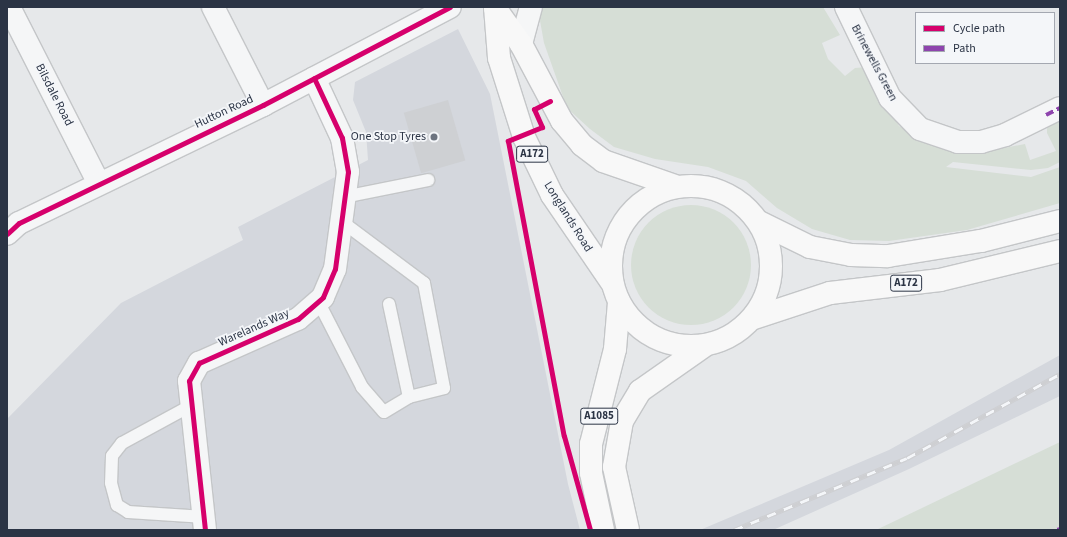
<!DOCTYPE html>
<html>
<head>
<meta charset="utf-8">
<style>
  body { margin:0 }
  #map { position:relative; width:1067px; height:537px; overflow:hidden; background:#e6e8ea; font-family:"Source Sans 3",sans-serif }
  div>[style] { position:absolute }
  .built>* { inset:0; background:#d4d7dd }
  .green>* { inset:0; background:#d6ded6 }
  .round { border-radius:50% }
  .building>* { inset:0; background:#ced0d3; transform-origin:0 0 }
  .roads { filter:drop-shadow(1px 0 #c4c6c8) drop-shadow(-1px 0 #c4c6c8) drop-shadow(0 1px #c4c6c8) drop-shadow(0 -1px #c4c6c8) }
  .service>* { height:12px; margin:-6px; padding:0 6px; transform-origin:6px; border-radius:6px; background:#f5f6f7 }
  .minor>* { height:22px; margin:-11px; padding:0 11px; transform-origin:11px; border-radius:11px; background:#f5f6f7 }
  .primary>* { height:22px; margin:-11px; padding:0 11px; transform-origin:11px; border-radius:11px; background:#f8f8f8 }
  .primary>.ring { margin:-11px; padding:0; box-sizing:content-box; background:none; border:22px solid #f8f8f8; border-radius:50% }
  .trunk>* { height:22px; margin:-11px; padding:0 11px; transform-origin:11px; border-radius:11px; background:#f8f8f8 }
  .rail>* { height:4.5px; margin-top:-2.25px; transform-origin:0; background:repeating-linear-gradient(90deg,#f4f6f9 0 9px,#cecfd2 0 18px); box-sizing:border-box; border-block:1px solid #cecfd2 }
  .quiet>* { height:4px; margin-top:-2px; transform-origin:0; background:repeating-linear-gradient(90deg,#8e44ad 0 8px,transparent 0 12px) }
  .cycleway>* { height:5px; margin:-2.5px; padding:0 2.5px; transform-origin:2.5px; border-radius:2.5px; background:#d6006c }
  .dots>* { width:11px; height:11px; translate:-50% -50%; box-sizing:border-box; border:2px solid #f4f6f9; border-radius:50% }
  span { translate:-50% -50%; white-space:nowrap; text-align:center; line-height:1.15; -webkit-text-stroke:3.5px #f4f6f9; paint-order:stroke }
  .shield-label span { padding:1px 3px; background:#f4f6f9; border:1px solid; border-radius:3px; -webkit-text-stroke-width:0 }
  .shield-label { font-size:11px; color:#2b3445; font-weight:700 }
  .street-label { font-size:12px; color:#2b3445 }
  .poi-label { font-size:12px; color:#2b3445 }
  .right { translate:-100% -50%; text-align:right }
  .frame { position:absolute; inset:0; border:8px solid #2b3445; pointer-events:none }
  .legend { position:absolute; left:915px; top:12px; width:140px; height:52px; box-sizing:border-box; background:#f4f6f9; border:1px solid #a4a8b1; margin:0; padding:5px 7px; list-style:none; font-size:12px; color:#2b3445 }
  .legend li { display:flex; align-items:center; gap:8px; height:20px }
  .legend b { width:20px; border:1px solid #a4a8b1 }
</style>
</head>
<body>
<div id="map">
  <div class="built">
    <i style="clip-path:polygon(458px 29px,490px 94px,568px 484px,580px 530px,7px 530px,7px 419px,121px 303px,243px 240px,238px 227px,368px 160px,366px 132px,353px 100px,355px 82px)"></i>
    <i style="clip-path:polygon(1060px 355px,1060px 396px,909px 469px,773px 530px,700px 530px,889px 450px)"></i>
  </div>
  <div class="green">
    <i style="clip-path:polygon(541px 7px,823px 7px,840px 35px,822px 43px,828px 59px,845px 76px,855px 68px,867px 67px,899px 126px,944px 148px,973px 154px,1025px 144px,1030px 160px,1056px 151px,1047px 133px,1047px 125px,1060px 121px,1060px 162px,1048px 168px,1031px 170px,953px 162px,946px 167px,1031px 177px,1060px 167px,1060px 203px,967px 230px,889px 241px,850px 240px,812px 229px,777px 208px,746px 181px,708px 167px,655px 159px,614px 147px,590px 129px,567px 108px,544px 43px,539px 15px)"></i>
    <i class="round" style="left:631px;top:205px;width:120px;height:120px"></i>
    <i style="clip-path:polygon(1060px 442px,1060px 530px,876px 530px)"></i>
  </div>
  <div class="building">
    <i style="left:448px;top:100px;width:63px;height:46px;rotate:74deg"></i>
  </div>
  <div class="roads">
    <div class="service">
      <i style="left:344px;top:197px;width:86px;rotate:-11.4deg"></i>
      <i style="left:318px;top:301px;width:97px;rotate:62.9deg"></i>
      <i style="left:362px;top:387px;width:33px;rotate:49deg"></i>
      <i style="left:384px;top:412px;width:29px;rotate:-31deg"></i>
      <i style="left:409px;top:397px;width:36px;rotate:-14deg"></i>
      <i style="left:444px;top:388px;width:107px;rotate:-100.8deg"></i>
      <i style="left:424px;top:283px;width:104px;rotate:-143.2deg"></i>
      <i style="left:389px;top:304px;width:95px;rotate:77.9deg"></i>
      <i style="left:192px;top:405px;width:80px;rotate:151.5deg"></i>
      <i style="left:122px;top:443px;width:16px;rotate:128deg"></i>
      <i style="left:112px;top:456px;width:27px;rotate:92deg"></i>
      <i style="left:111px;top:483px;width:23px;rotate:75deg"></i>
      <i style="left:117px;top:505px;width:13px;rotate:32deg"></i>
      <i style="left:128px;top:512px;width:77px;rotate:3.7deg"></i>
    </div>
    <div class="minor">
      <i style="left:9px;top:7px;width:196px;rotate:63deg"></i>
      <i style="left:213px;top:7px;width:110px;rotate:63deg"></i>
      <i style="left:846px;top:7px;width:101px;rotate:64.2deg"></i>
      <i style="left:890px;top:98px;width:43px;rotate:45.9deg"></i>
      <i style="left:920px;top:129px;width:40px;rotate:18.9deg"></i>
      <i style="left:958px;top:142px;width:23px"></i>
      <i style="left:981px;top:142px;width:25px;rotate:-16deg"></i>
      <i style="left:1005px;top:135px;width:61px;rotate:-26.1deg"></i>
      <i style="left:521px;top:44px;width:38px;rotate:-75deg"></i>
      <i style="left:7px;top:234px;width:16px;rotate:-43deg"></i>
      <i style="left:19px;top:223px;width:271px;rotate:-25.8deg"></i>
      <i style="left:263px;top:105px;width:211px;rotate:-27.7deg"></i>
      <i style="left:205px;top:530px;width:150px;rotate:-96.1deg"></i>
      <i style="left:189px;top:381px;width:21px;rotate:-61deg"></i>
      <i style="left:199px;top:363px;width:108px;rotate:-24deg"></i>
      <i style="left:298px;top:319px;width:33px;rotate:-41deg"></i>
      <i style="left:323px;top:297px;width:30px;rotate:-67deg"></i>
      <i style="left:335px;top:269px;width:98px;rotate:-82.4deg"></i>
      <i style="left:348px;top:172px;width:35px;rotate:-100deg"></i>
      <i style="left:342px;top:138px;width:66px;rotate:-115deg"></i>
    </div>
    <div class="primary">
      <i style="left:495px;top:7px;width:51px;rotate:85.5deg"></i>
      <i style="left:499px;top:58px;width:83px;rotate:72.4deg"></i>
      <i style="left:524px;top:137px;width:64px;rotate:64.2deg"></i>
      <i style="left:552px;top:195px;width:107px;rotate:55.7deg"></i>
      <i style="left:495px;top:8px;width:44px;rotate:54.2deg"></i>
      <i style="left:521px;top:44px;width:87px;rotate:62deg"></i>
      <i style="left:562px;top:121px;width:31px;rotate:50deg"></i>
      <i style="left:582px;top:145px;width:26px;rotate:37deg"></i>
      <i style="left:603px;top:161px;width:76px;rotate:19.1deg"></i>
      <i class="ring" style="left:611px;top:186px;width:138px;height:138px"></i>
      <i style="left:603px;top:530px;width:58px;rotate:-101.9deg"></i>
      <i style="left:591px;top:473px;width:29px;rotate:-90deg"></i>
      <i style="left:591px;top:444px;width:98px;rotate:-75.8deg"></i>
      <i style="left:615px;top:349px;width:47px;rotate:-85.1deg"></i>
      <i style="left:628px;top:530px;width:65px;rotate:-102.5deg"></i>
      <i style="left:614px;top:467px;width:47px;rotate:-80.1deg"></i>
      <i style="left:622px;top:421px;width:35px;rotate:-59deg"></i>
      <i style="left:640px;top:391px;width:78px;rotate:-35.1deg"></i>
    </div>
    <div class="trunk">
      <i style="left:759px;top:222px;width:57px;rotate:26.1deg"></i>
      <i style="left:810px;top:247px;width:42px;rotate:11deg"></i>
      <i style="left:851px;top:255px;width:37px;rotate:2deg"></i>
      <i style="left:888px;top:256px;width:94px;rotate:-9.2deg"></i>
      <i style="left:981px;top:241px;width:81px;rotate:-14.2deg"></i>
      <i style="left:754px;top:318px;width:80px;rotate:-18.2deg"></i>
      <i style="left:830px;top:293px;width:111px;rotate:-6.7deg"></i>
      <i style="left:940px;top:280px;width:123px;rotate:-13.6deg"></i>
    </div>
  </div>
  <div class="rail">
    <i style="left:734px;top:530px;width:187px;rotate:-22.6deg"></i>
    <i style="left:907px;top:458px;width:175px;rotate:-28.8deg"></i>
  </div>
  <div class="quiet">
    <i style="left:1046px;top:115px;width:16px;rotate:-27deg"></i>
    <i style="left:1057px;top:530px;width:3px;rotate:-18deg"></i>
  </div>
  <div class="cycleway">
    <i style="left:550px;top:101px;width:18px;rotate:153deg"></i>
    <i style="left:534px;top:109px;width:20px;rotate:66deg"></i>
    <i style="left:542px;top:127px;width:37px;rotate:158deg"></i>
    <i style="left:508px;top:141px;width:300px;rotate:79.3deg"></i>
    <i style="left:564px;top:436px;width:98px;rotate:74.5deg"></i>
    <i style="left:7px;top:234px;width:16px;rotate:-43deg"></i>
    <i style="left:19px;top:223px;width:271px;rotate:-25.8deg"></i>
    <i style="left:263px;top:105px;width:211px;rotate:-27.7deg"></i>
    <i style="left:205px;top:530px;width:150px;rotate:-96.1deg"></i>
    <i style="left:189px;top:381px;width:21px;rotate:-61deg"></i>
    <i style="left:199px;top:363px;width:108px;rotate:-24deg"></i>
    <i style="left:298px;top:319px;width:33px;rotate:-41deg"></i>
    <i style="left:323px;top:297px;width:30px;rotate:-67deg"></i>
    <i style="left:335px;top:269px;width:98px;rotate:-82.4deg"></i>
    <i style="left:348px;top:172px;width:35px;rotate:-100deg"></i>
    <i style="left:342px;top:138px;width:66px;rotate:-115deg"></i>
  </div>
  <div class="dots">
    <i style="left:434px;top:137px;background:#6c737f"></i>
  </div>
  <div class="shield-label">
    <span style="left:532px;top:154px">A172</span>
    <span style="left:906px;top:283px">A172</span>
    <span style="left:599px;top:416px">A1085</span>
  </div>
  <div class="street-label">
    <span style="left:874px;top:63px;rotate:62deg">Brinewells Green</span>
    <span style="left:54px;top:95px;rotate:63deg">Bilsdale Road</span>
    <span style="left:224px;top:112px;rotate:-25deg">Hutton Road</span>
    <span style="left:568px;top:217px;rotate:58deg">Longlands Road</span>
    <span style="left:254px;top:328px;rotate:-24deg">Warelands Way</span>
  </div>
  <div class="poi-label">
    <span class="right" style="left:426px;top:137px">One Stop Tyres</span>
  </div>
  <div class="frame"></div>
  <ul class="legend">
  <li><b style="height:5px;background:#d6006c"></b>Cycle path</li>
  <li><b style="height:5px;background:#8e44ad"></b>Path</li>
  </ul>
</div>
</body>
</html>
